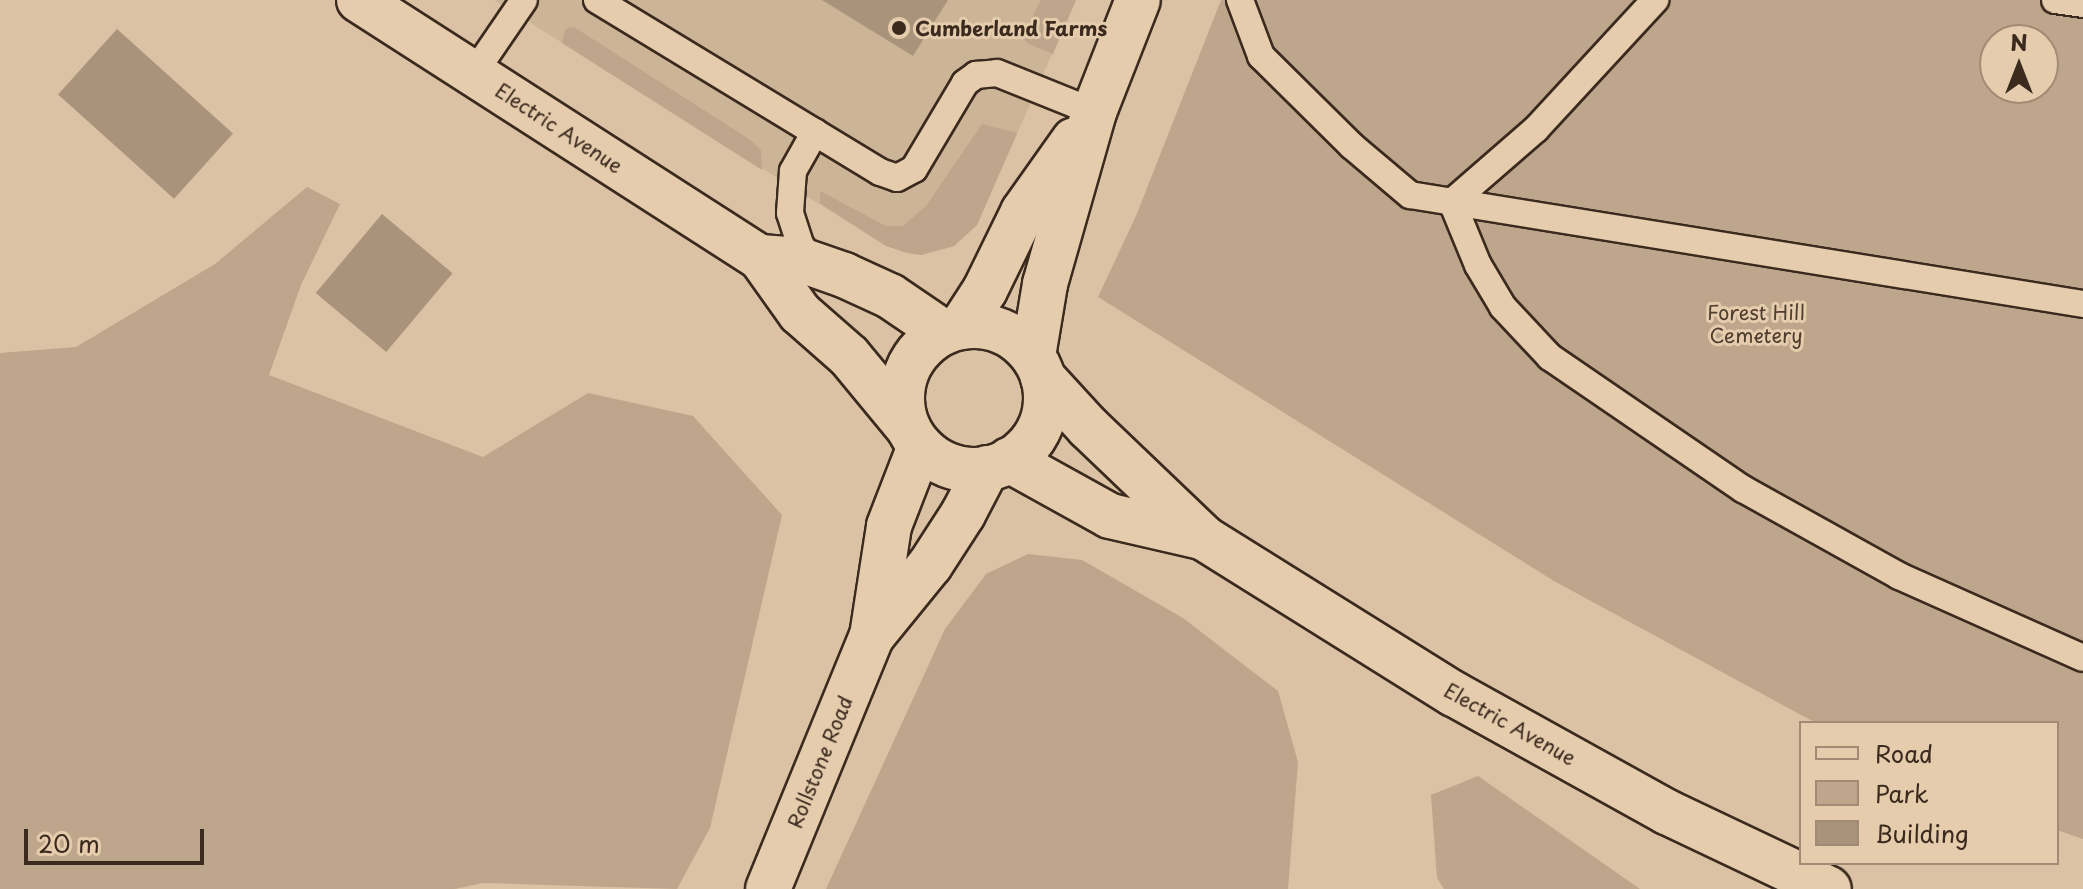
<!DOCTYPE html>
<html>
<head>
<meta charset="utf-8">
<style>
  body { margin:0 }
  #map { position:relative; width:2083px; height:889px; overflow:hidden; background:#dbc2a4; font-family:"Playpen Sans",sans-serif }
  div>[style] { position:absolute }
  .built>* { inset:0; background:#ccb497 }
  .green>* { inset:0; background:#bda68b }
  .building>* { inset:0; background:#a9937a; transform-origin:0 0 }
  .roads { filter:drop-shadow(2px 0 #3b2a1e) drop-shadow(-2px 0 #3b2a1e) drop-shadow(0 2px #3b2a1e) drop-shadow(0 -2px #3b2a1e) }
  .service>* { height:26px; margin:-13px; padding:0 13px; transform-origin:13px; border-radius:13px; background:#e5ccad }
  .minor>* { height:44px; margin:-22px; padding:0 22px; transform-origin:22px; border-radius:22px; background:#e5ccad }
  .secondary>* { height:44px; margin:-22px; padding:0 22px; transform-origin:22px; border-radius:22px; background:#e5ccad }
  .secondary>.ring { margin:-22px; padding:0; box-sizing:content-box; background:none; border:44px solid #e5ccad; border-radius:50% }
  .dots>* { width:22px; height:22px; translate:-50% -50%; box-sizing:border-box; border:4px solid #e5ccad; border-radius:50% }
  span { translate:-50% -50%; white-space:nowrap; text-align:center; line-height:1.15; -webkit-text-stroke:6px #e5ccad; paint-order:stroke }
  .poi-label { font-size:20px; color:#3b2a1e; font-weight:700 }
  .left { translate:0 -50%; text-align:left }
  .street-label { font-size:20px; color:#3b2a1e }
  .park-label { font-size:20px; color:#4e3d2e }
  .legend { position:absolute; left:1799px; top:721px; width:260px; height:144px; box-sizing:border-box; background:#e5ccad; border:2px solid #a18b74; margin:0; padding:10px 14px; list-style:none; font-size:24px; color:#3b2a1e }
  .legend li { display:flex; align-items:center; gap:16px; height:40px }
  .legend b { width:40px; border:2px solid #a18b74 }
  .north { position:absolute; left:1979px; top:24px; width:80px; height:80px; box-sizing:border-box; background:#e5ccad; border:2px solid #a18b74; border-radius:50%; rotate:0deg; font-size:22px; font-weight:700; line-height:32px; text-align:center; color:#3b2a1e }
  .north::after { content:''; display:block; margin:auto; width:28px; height:36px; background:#3b2a1e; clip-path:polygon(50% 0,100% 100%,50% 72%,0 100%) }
  .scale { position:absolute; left:24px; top:829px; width:180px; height:36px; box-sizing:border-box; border:4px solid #3b2a1e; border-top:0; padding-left:10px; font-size:24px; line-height:28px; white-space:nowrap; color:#3b2a1e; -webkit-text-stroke:6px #e5ccad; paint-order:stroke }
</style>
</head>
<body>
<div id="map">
  <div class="built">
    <i style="clip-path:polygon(494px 0,1076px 0,977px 225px,954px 246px,921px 255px,886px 246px)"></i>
  </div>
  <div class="green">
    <i style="clip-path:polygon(1041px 0,1076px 0,1053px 54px,1027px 43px,1022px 37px)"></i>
    <i style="clip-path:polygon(evenodd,1221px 0,2083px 0,2083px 839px,2057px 830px,2057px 723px,1816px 723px,1554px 581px,1098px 297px,1136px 216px,1221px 0,1995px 40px,2043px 40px,2043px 88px,1995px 88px,1995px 40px)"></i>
    <i style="clip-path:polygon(574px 27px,749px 139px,761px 150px,762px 170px,562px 43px,565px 29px)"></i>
    <i style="clip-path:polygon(982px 124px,1017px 133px,977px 225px,954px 246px,921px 255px,907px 253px,886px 246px,820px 203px,820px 191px,886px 226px,903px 226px,926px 206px)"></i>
    <i style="clip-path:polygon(307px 187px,340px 204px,301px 285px,269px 375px,483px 457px,588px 393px,693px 416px,782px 515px,710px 828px,677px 889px,483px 883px,455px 889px,0 889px,0 353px,76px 347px,215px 264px)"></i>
    <i style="clip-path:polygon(1028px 554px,1082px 560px,1183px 618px,1278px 691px,1298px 762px,1288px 889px,826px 889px,945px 629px,986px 574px)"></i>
    <i style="clip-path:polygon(1478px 776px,1640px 889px,1444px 889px,1437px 878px,1431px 795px)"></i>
  </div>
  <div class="building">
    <i style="clip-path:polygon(822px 0,948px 0,913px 56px)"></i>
    <i style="left:117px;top:29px;width:156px;height:88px;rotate:42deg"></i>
    <i style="left:382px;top:214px;width:92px;height:103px;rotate:40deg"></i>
  </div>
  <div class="roads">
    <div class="service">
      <i style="left:597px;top:0;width:331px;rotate:31.3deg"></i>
      <i style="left:880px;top:172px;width:18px;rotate:19deg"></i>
      <i style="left:897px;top:178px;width:19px;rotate:-28deg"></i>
      <i style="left:914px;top:169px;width:100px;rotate:-59.3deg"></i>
      <i style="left:965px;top:83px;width:14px;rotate:-36deg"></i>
      <i style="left:976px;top:75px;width:21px;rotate:-5deg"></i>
      <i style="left:997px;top:73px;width:105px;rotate:21.9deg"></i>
      <i style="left:1240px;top:0;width:60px;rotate:69.4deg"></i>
      <i style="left:1261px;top:56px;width:128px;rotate:44.7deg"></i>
      <i style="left:1352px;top:146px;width:76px;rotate:40.2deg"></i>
      <i style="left:1410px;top:195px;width:682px;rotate:9.2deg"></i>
      <i style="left:2055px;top:0;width:28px;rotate:8deg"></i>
      <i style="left:474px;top:73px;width:88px;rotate:-55.6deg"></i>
      <i style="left:815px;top:132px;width:45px;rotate:119.4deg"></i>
      <i style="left:793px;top:171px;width:42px;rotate:94.1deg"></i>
      <i style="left:790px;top:213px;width:35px;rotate:72deg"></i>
      <i style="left:801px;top:246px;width:23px;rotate:50deg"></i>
      <i style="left:1452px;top:202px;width:68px;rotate:67.6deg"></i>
      <i style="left:1478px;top:265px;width:49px;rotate:59.2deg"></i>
      <i style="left:1503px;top:307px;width:69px;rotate:46.8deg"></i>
      <i style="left:1550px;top:357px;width:234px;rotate:34.4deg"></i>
      <i style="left:1743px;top:489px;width:179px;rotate:29.1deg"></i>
      <i style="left:1899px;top:576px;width:201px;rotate:24deg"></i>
      <i style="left:1452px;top:202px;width:111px;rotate:-41deg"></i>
      <i style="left:1536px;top:129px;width:176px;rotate:-47.3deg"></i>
    </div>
    <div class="minor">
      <i style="left:872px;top:636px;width:92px;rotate:-50.8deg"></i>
      <i style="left:930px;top:565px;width:61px;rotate:-57.1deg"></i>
      <i style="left:963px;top:514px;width:52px;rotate:-62.4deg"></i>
      <i style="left:768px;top:889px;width:274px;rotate:-67.7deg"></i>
      <i style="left:872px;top:636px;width:111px;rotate:-81.2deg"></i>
      <i style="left:889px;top:526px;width:86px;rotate:-68.8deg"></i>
    </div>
    <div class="secondary">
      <i style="left:359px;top:0;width:476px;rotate:32.7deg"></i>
      <i style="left:760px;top:257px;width:69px;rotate:54.5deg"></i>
      <i style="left:800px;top:313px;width:65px;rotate:41.3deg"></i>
      <i style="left:849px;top:356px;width:91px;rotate:50.4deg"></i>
      <i style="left:760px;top:257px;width:41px;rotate:4.2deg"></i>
      <i style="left:801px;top:260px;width:46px;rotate:19.2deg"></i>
      <i style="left:844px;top:275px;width:51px;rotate:24.5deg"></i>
      <i style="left:890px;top:296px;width:64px;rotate:34.2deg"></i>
      <i class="ring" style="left:902px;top:326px;width:100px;height:100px"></i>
      <i style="left:961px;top:327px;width:44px;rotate:-57deg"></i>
      <i style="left:985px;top:290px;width:87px;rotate:-64deg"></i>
      <i style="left:1023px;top:212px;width:88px;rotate:-54.7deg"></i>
      <i style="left:1033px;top:356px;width:73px;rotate:-80.5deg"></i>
      <i style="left:1045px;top:284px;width:179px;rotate:-74.1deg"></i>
      <i style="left:1094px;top:112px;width:120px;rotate:-68.6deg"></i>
      <i style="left:1043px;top:378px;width:67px;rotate:47.4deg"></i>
      <i style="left:1088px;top:427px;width:161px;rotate:43.7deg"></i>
      <i style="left:1204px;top:538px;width:295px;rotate:32deg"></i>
      <i style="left:1454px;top:694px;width:244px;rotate:29deg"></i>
      <i style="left:1667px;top:812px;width:179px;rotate:25.4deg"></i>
      <i style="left:1009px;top:460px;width:115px;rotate:29deg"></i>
      <i style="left:1110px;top:516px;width:93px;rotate:13deg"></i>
    </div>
  </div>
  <div class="dots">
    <i style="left:899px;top:28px;background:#3b2a1e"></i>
  </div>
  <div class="poi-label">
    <span class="left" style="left:915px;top:28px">Cumberland Farms</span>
  </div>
  <div class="street-label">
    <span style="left:559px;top:128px;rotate:33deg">Electric Avenue</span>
    <span style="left:1510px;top:724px;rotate:29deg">Electric Avenue</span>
    <span style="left:820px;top:762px;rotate:-68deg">Rollstone Road</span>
  </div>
  <div class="park-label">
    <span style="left:1756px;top:324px">Forest Hill<br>Cemetery</span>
  </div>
  <ul class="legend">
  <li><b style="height:10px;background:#e5ccad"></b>Road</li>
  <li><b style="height:22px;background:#bda68b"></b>Park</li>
  <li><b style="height:22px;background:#a9937a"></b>Building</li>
  </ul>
  <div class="north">N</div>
  <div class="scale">20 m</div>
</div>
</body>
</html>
